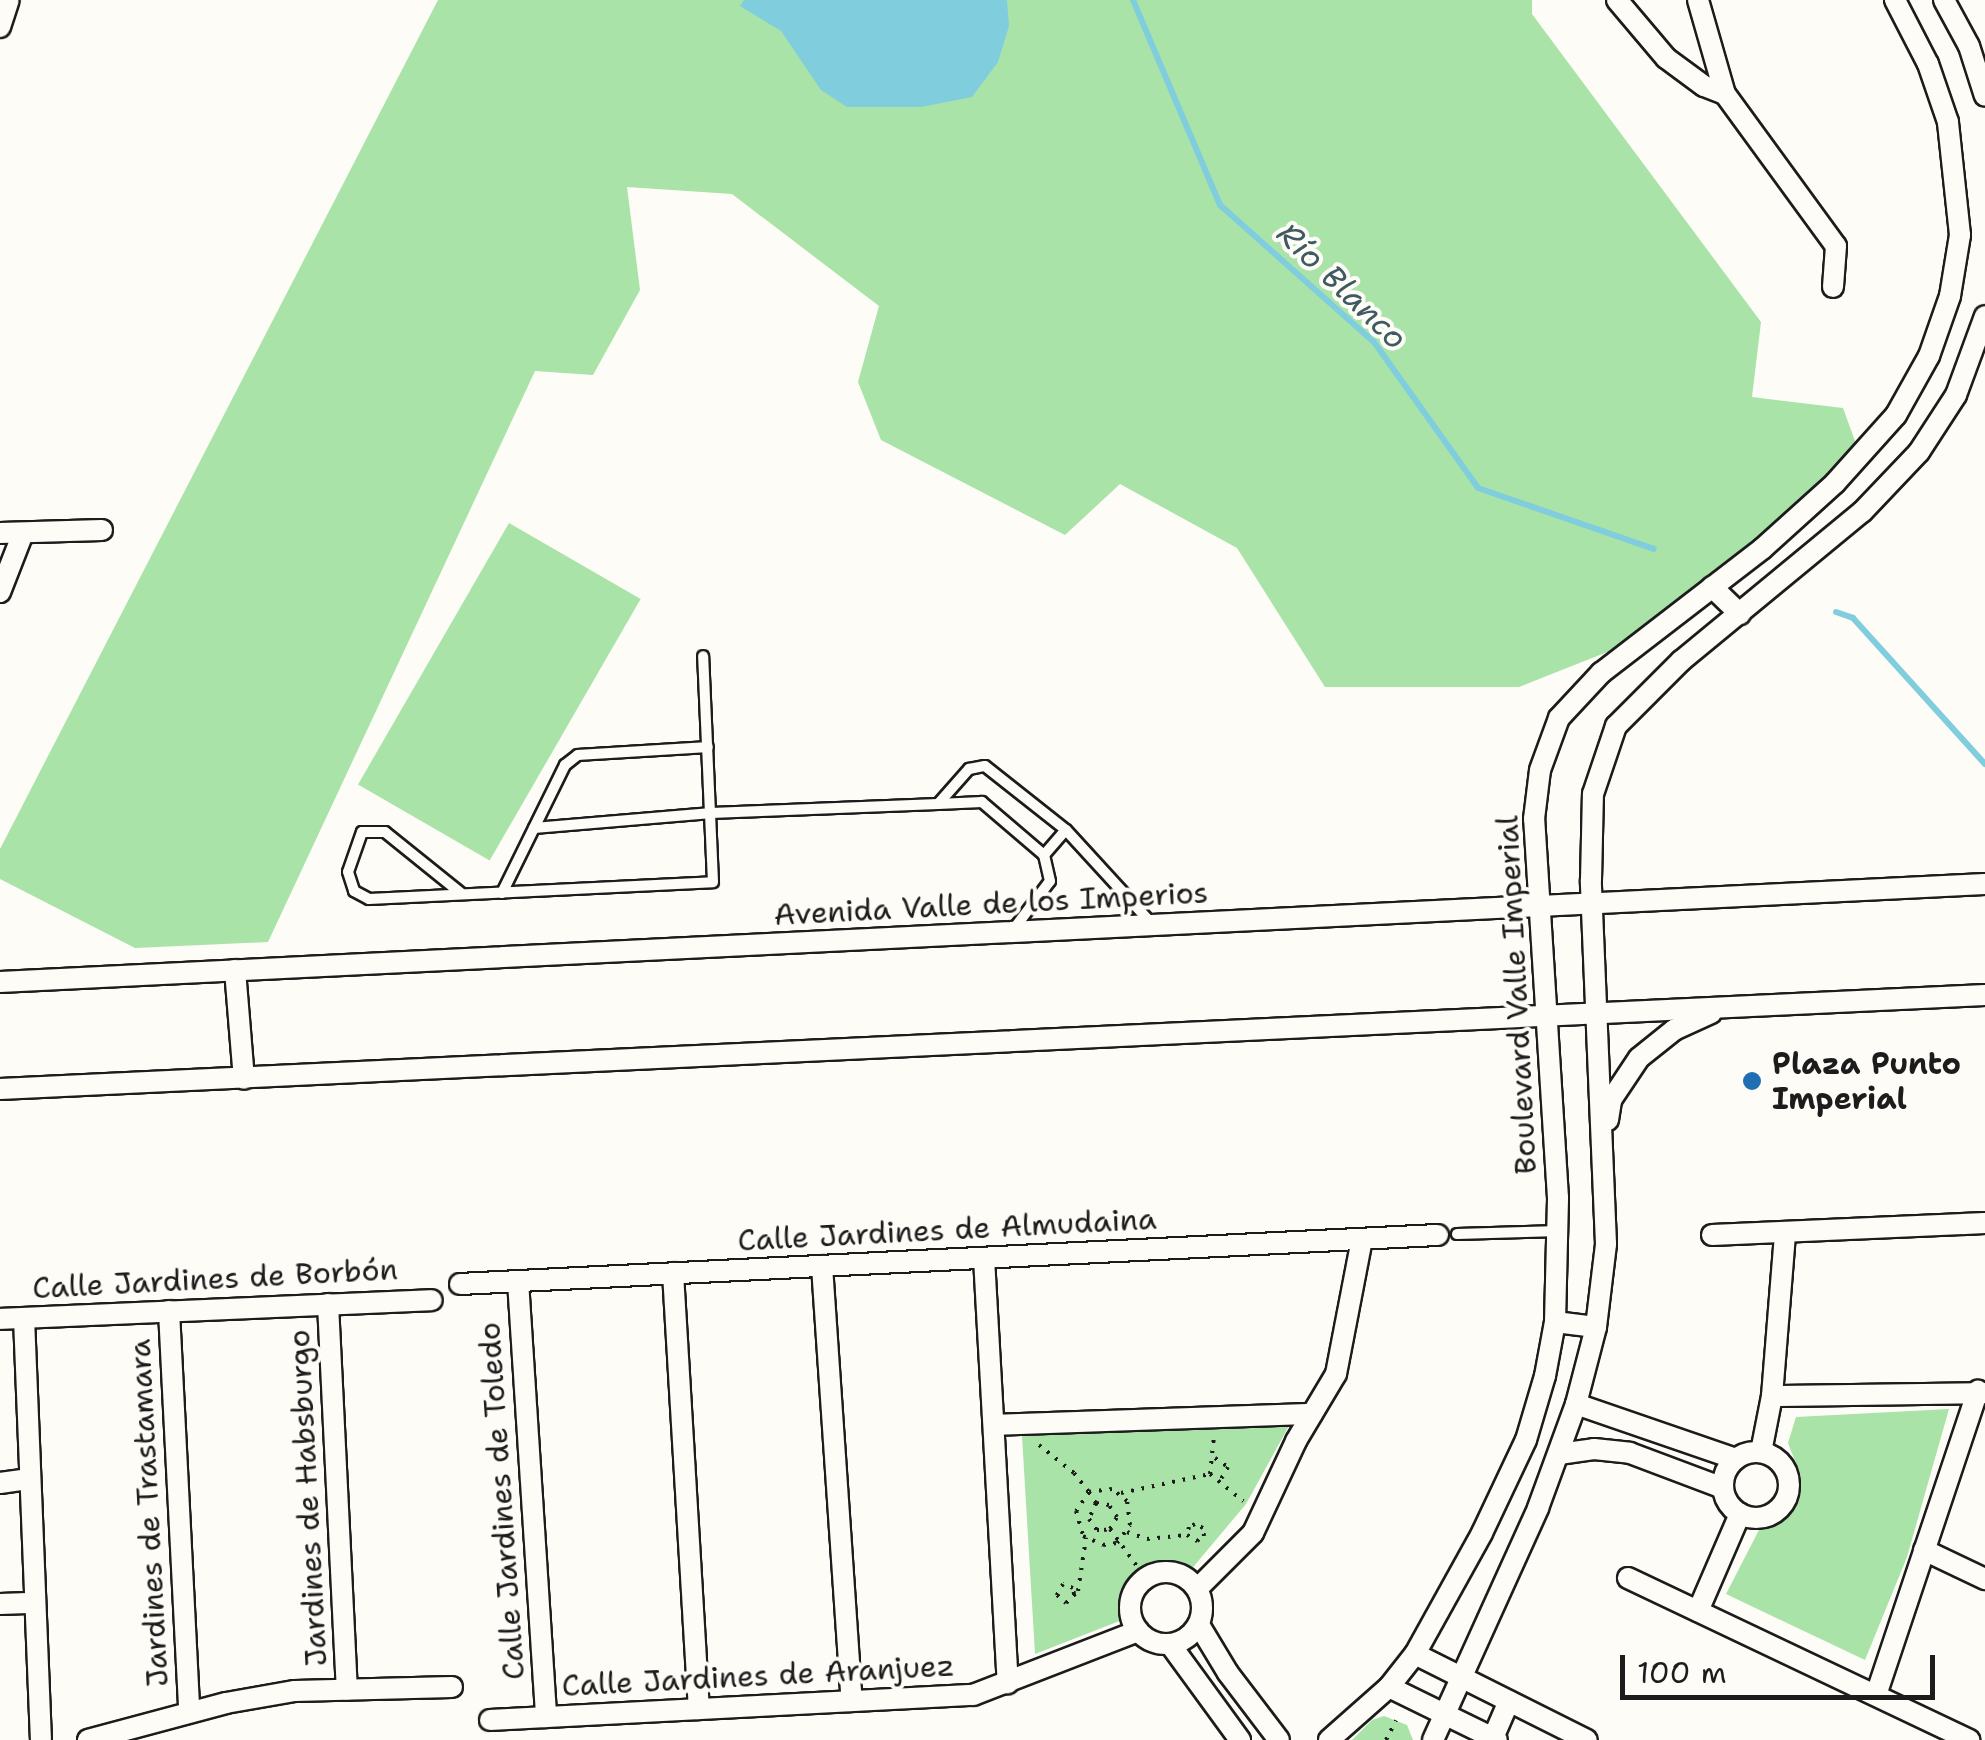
<!DOCTYPE html>
<html>
<head>
<meta charset="utf-8">
<style>
  body { margin:0 }
  #map { position:relative; width:1985px; height:1740px; overflow:hidden; background:#fdfcf7; font-family:"Shantell Sans",sans-serif }
  div>[style] { position:absolute }
  .green>* { inset:0; background:#a9e3a8; transform-origin:0 0 }
  .water>* { inset:0; background:#80cdde }
  .stream>* { height:6px; margin:-3px; padding:0 3px; transform-origin:3px; border-radius:3px; background:#80cdde }
  .path>* { height:4px; margin-top:-2px; transform-origin:0; background:repeating-linear-gradient(90deg,#1c1c1c 0 2.5px,transparent 0 10.5px) }
  .roads { filter:drop-shadow(2px 0 #1c1c1c) drop-shadow(-2px 0 #1c1c1c) drop-shadow(0 2px #1c1c1c) drop-shadow(0 -2px #1c1c1c) }
  .lane>* { height:10px; margin:-5px; padding:0 5px; transform-origin:5px; border-radius:5px; background:#fdfcf7 }
  .street>* { height:20px; margin:-10px; padding:0 10px; transform-origin:10px; border-radius:10px; background:#fdfcf7 }
  .street>.ring { margin:-10px; padding:0; box-sizing:content-box; background:none; border:20px solid #fdfcf7; border-radius:50% }
  .dots>* { width:28px; height:28px; translate:-50% -50%; box-sizing:border-box; border:5px solid #fdfcf7; border-radius:50% }
  span { translate:-50% -50%; white-space:nowrap; text-align:center; line-height:1.15; -webkit-text-stroke:8px #fdfcf7; paint-order:stroke }
  .street-label { font-size:30px; color:#1c1c1c }
  .poi-label { font-size:30px; color:#1c1c1c; font-weight:700 }
  .left { translate:0 -50%; text-align:left }
  .water-label { font-size:32px; color:#3f5a60; font-style:italic }
  .scale { position:absolute; left:1620px; top:1655px; width:315px; height:45px; box-sizing:border-box; border:5px solid #1c1c1c; border-top:0; padding-left:12px; font-size:30px; line-height:35px; white-space:nowrap; color:#1c1c1c; -webkit-text-stroke:8px #fdfcf7; paint-order:stroke }
</style>
</head>
<body>
<div id="map">
  <div class="green">
    <i style="clip-path:polygon(438px 0,1532px 0,1532px 14px,1761px 322px,1752px 397px,1843px 408px,1859px 452px,1645px 637px,1519px 687px,1325px 687px,1237px 548px,1120px 484px,1065px 535px,881px 440px,858px 382px,879px 306px,732px 194px,627px 187px,640px 290px,593px 375px,535px 371px,268px 942px,135px 948px,0 879px,0 849px)"></i>
    <i style="left:509px;top:523px;width:152px;height:302px;rotate:30deg"></i>
    <i style="clip-path:polygon(1949px 1409px,1907px 1557px,1865px 1660px,1726px 1594px,1760px 1528px,1774px 1524px,1794px 1508px,1801px 1493px,1801px 1476px,1788px 1443px,1796px 1417px)"></i>
    <i style="clip-path:polygon(1290px 1424px,1246px 1504px,1189px 1572px,1166px 1565px,1142px 1571px,1128px 1588px,1122px 1620px,1035px 1654px,1022px 1436px)"></i>
    <i style="clip-path:polygon(1384px 1716px,1407px 1725px,1413px 1740px,1352px 1740px,1372px 1720px)"></i>
  </div>
  <div class="water">
    <i style="clip-path:polygon(744px 0,1007px 0,1009px 26px,998px 62px,972px 97px,921px 107px,847px 107px,821px 90px,781px 31px,740px 6px)"></i>
  </div>
  <div class="stream">
    <i style="left:1133px;top:0;width:223px;rotate:67deg"></i>
    <i style="left:1220px;top:205px;width:206px;rotate:41.7deg"></i>
    <i style="left:1374px;top:342px;width:179px;rotate:54.5deg"></i>
    <i style="left:1478px;top:488px;width:186px;rotate:19.1deg"></i>
    <i style="left:1836px;top:612px;width:18px;rotate:19deg"></i>
    <i style="left:1853px;top:618px;width:197px;rotate:47.9deg"></i>
  </div>
  <div class="path">
    <i style="left:1039px;top:1445px;width:45px;rotate:38.7deg"></i>
    <i style="left:1074px;top:1473px;width:24px;rotate:52deg"></i>
    <i style="left:1089px;top:1492px;width:23px;rotate:124deg"></i>
    <i style="left:1076px;top:1511px;width:26px;rotate:74deg"></i>
    <i style="left:1083px;top:1536px;width:22px;rotate:24deg"></i>
    <i style="left:1103px;top:1545px;width:14px;rotate:-8deg"></i>
    <i style="left:1117px;top:1543px;width:22px;rotate:-54deg"></i>
    <i style="left:1130px;top:1525px;width:24px;rotate:-97deg"></i>
    <i style="left:1127px;top:1501px;width:19px;rotate:-141deg"></i>
    <i style="left:1112px;top:1489px;width:23px;rotate:173deg"></i>
    <i style="left:1089px;top:1492px;width:13px;rotate:58deg"></i>
    <i style="left:1096px;top:1503px;width:17px;rotate:114deg"></i>
    <i style="left:1089px;top:1519px;width:14px;rotate:54deg"></i>
    <i style="left:1097px;top:1530px;width:7px"></i>
    <i style="left:1104px;top:1530px;width:6px;rotate:-9deg"></i>
    <i style="left:1110px;top:1529px;width:14px;rotate:-60deg"></i>
    <i style="left:1117px;top:1517px;width:14px;rotate:-124deg"></i>
    <i style="left:1109px;top:1505px;width:13px;rotate:-171deg"></i>
    <i style="left:1215px;top:1458px;width:16px;rotate:35deg"></i>
    <i style="left:1228px;top:1467px;width:14px;rotate:120deg"></i>
    <i style="left:1210px;top:1474px;width:43px;rotate:39.3deg"></i>
    <i style="left:1121px;top:1493px;width:91px;rotate:-12.1deg"></i>
    <i style="left:1210px;top:1474px;width:36px;rotate:-84deg"></i>
    <i style="left:1110px;top:1529px;width:49px;rotate:54.1deg"></i>
    <i style="left:1127px;top:1532px;width:21px;rotate:19deg"></i>
    <i style="left:1147px;top:1539px;width:40px;rotate:-5.7deg"></i>
    <i style="left:1187px;top:1535px;width:12px;rotate:31deg"></i>
    <i style="left:1197px;top:1541px;width:9px;rotate:-36deg"></i>
    <i style="left:1204px;top:1536px;width:8px;rotate:-97deg"></i>
    <i style="left:1203px;top:1528px;width:9px;rotate:-153deg"></i>
    <i style="left:1195px;top:1524px;width:7px;rotate:153deg"></i>
    <i style="left:1189px;top:1527px;width:8px;rotate:104deg"></i>
    <i style="left:1074px;top:1594px;width:6px;rotate:-99deg"></i>
    <i style="left:1073px;top:1588px;width:11px;rotate:-158deg"></i>
    <i style="left:1063px;top:1584px;width:13px;rotate:119deg"></i>
    <i style="left:1057px;top:1595px;width:12px;rotate:42deg"></i>
    <i style="left:1066px;top:1603px;width:17px;rotate:-45deg"></i>
    <i style="left:1078px;top:1591px;width:54px;rotate:-81.4deg"></i>
    <i style="left:1386px;top:1740px;width:22px;rotate:-63deg"></i>
  </div>
  <div class="roads">
    <div class="lane">
      <i style="left:534px;top:828px;width:178px;rotate:-4.8deg"></i>
      <i style="left:711px;top:813px;width:227px;rotate:-2.3deg"></i>
      <i style="left:1044px;top:855px;width:33px;rotate:-49deg"></i>
      <i style="left:502px;top:893px;width:143px;rotate:-63.8deg"></i>
      <i style="left:565px;top:765px;width:16px;rotate:-38deg"></i>
      <i style="left:578px;top:755px;width:130px;rotate:-3.5deg"></i>
      <i style="left:462px;top:894px;width:99px;rotate:-141.2deg"></i>
      <i style="left:385px;top:832px;width:23px;rotate:180deg"></i>
      <i style="left:362px;top:832px;width:42px;rotate:109.3deg"></i>
      <i style="left:348px;top:872px;width:20px;rotate:72deg"></i>
      <i style="left:354px;top:891px;width:17px;rotate:28deg"></i>
      <i style="left:369px;top:899px;width:344px;rotate:-2.8deg"></i>
      <i style="left:713px;top:882px;width:226px;rotate:-92.5deg"></i>
      <i style="left:1013px;top:930px;width:61px;rotate:-52.9deg"></i>
      <i style="left:1050px;top:881px;width:27px;rotate:-103deg"></i>
      <i style="left:1044px;top:855px;width:82px;rotate:-139.5deg"></i>
      <i style="left:982px;top:802px;width:44px;rotate:177.4deg"></i>
      <i style="left:938px;top:804px;width:47px;rotate:-48.5deg"></i>
      <i style="left:969px;top:769px;width:16px;rotate:-11deg"></i>
      <i style="left:985px;top:766px;width:103px;rotate:38.3deg"></i>
      <i style="left:1066px;top:830px;width:129px;rotate:47.5deg"></i>
      <i style="left:1457px;top:1234px;width:102px;rotate:-1.7deg"></i>
    </div>
    <div class="street">
      <i style="left:1617px;top:0;width:76px;rotate:49.8deg"></i>
      <i style="left:1666px;top:58px;width:47px;rotate:36.4deg"></i>
      <i style="left:1704px;top:86px;width:22px;rotate:21deg"></i>
      <i style="left:1698px;top:0;width:98px;rotate:74deg"></i>
      <i style="left:1725px;top:94px;width:188px;rotate:53.9deg"></i>
      <i style="left:1836px;top:246px;width:41px;rotate:94.2deg"></i>
      <i style="left:1944px;top:0;width:52px;rotate:61.5deg"></i>
      <i style="left:1969px;top:46px;width:52px;rotate:72.3deg"></i>
      <i style="left:0;top:27px;width:28px;rotate:-72deg"></i>
      <i style="left:0;top:533px;width:102px;rotate:-1.7deg"></i>
      <i style="left:1712px;top:587px;width:39px;rotate:44deg"></i>
      <i style="left:0;top:592px;width:63px;rotate:-68.7deg"></i>
      <i style="left:235px;top:970px;width:109px;rotate:85.3deg"></i>
      <i style="left:0;top:982px;width:1987px;rotate:-2.83deg"></i>
      <i style="left:0;top:1089px;width:1987px;rotate:-2.71deg"></i>
      <i style="left:1608px;top:1120px;width:20px;rotate:-81deg"></i>
      <i style="left:1611px;top:1100px;width:50px;rotate:-56.3deg"></i>
      <i style="left:1639px;top:1058px;width:45px;rotate:-38.7deg"></i>
      <i style="left:1674px;top:1030px;width:41px;rotate:-24.7deg"></i>
      <i style="left:1712px;top:1235px;width:273px;rotate:-2.5deg"></i>
      <i style="left:984px;top:1258px;width:426px;rotate:86.8deg"></i>
      <i style="left:822px;top:1266px;width:436px;rotate:86.1deg"></i>
      <i style="left:673px;top:1273px;width:437px;rotate:86.6deg"></i>
      <i style="left:518px;top:1281px;width:437px;rotate:86.3deg"></i>
      <i style="left:460px;top:1284px;width:979px;rotate:-2.87deg"></i>
      <i style="left:328px;top:1304px;width:386px;rotate:87.2deg"></i>
      <i style="left:169px;top:1311px;width:401px;rotate:87.1deg"></i>
      <i style="left:24px;top:1318px;width:422px;rotate:87.7deg"></i>
      <i style="left:0;top:1319px;width:432px;rotate:-2.5deg"></i>
      <i style="left:1555px;top:1322px;width:41px;rotate:7deg"></i>
      <i style="left:1772px;top:1396px;width:213px;rotate:-0.8deg"></i>
      <i style="left:1576px;top:1404px;width:169px;rotate:19deg"></i>
      <i style="left:994px;top:1425px;width:318px;rotate:-2deg"></i>
      <i style="left:1761px;top:1452px;width:57px;rotate:-78.9deg"></i>
      <i style="left:1772px;top:1396px;width:164px;rotate:-85.4deg"></i>
      <i class="ring" style="left:1723px;top:1452px;width:46px;height:46px"></i>
      <i style="left:1559px;top:1454px;width:35px;rotate:-8deg"></i>
      <i style="left:1594px;top:1449px;width:36px;rotate:6deg"></i>
      <i style="left:1630px;top:1453px;width:99px;rotate:20.6deg"></i>
      <i style="left:0;top:1483px;width:30px;rotate:-8deg"></i>
      <i style="left:1924px;top:1550px;width:68px;rotate:25.4deg"></i>
      <i class="ring" style="left:1130px;top:1572px;width:52px;height:52px"></i>
      <i style="left:1628px;top:1578px;width:378px;rotate:25.4deg"></i>
      <i style="left:1197px;top:1589px;width:79px;rotate:-45deg"></i>
      <i style="left:1253px;top:1533px;width:102px;rotate:-64.9deg"></i>
      <i style="left:1296px;top:1441px;width:78px;rotate:-59.2deg"></i>
      <i style="left:1336px;top:1374px;width:137px;rotate:-79.1deg"></i>
      <i style="left:0;top:1604px;width:35px;rotate:-2deg"></i>
      <i style="left:1698px;top:1611px;width:106px;rotate:-66.6deg"></i>
      <i style="left:1199px;top:1625px;width:56px;rotate:58.9deg"></i>
      <i style="left:1228px;top:1673px;width:84px;rotate:52.7deg"></i>
      <i style="left:1170px;top:1644px;width:119px;rotate:53.9deg"></i>
      <i style="left:1415px;top:1654px;width:192px;rotate:26.6deg"></i>
      <i style="left:1389px;top:1687px;width:120px;rotate:26.1deg"></i>
      <i style="left:1876px;top:1695px;width:321px;rotate:-71.5deg"></i>
      <i style="left:490px;top:1720px;width:484px;rotate:-3deg"></i>
      <i style="left:973px;top:1695px;width:177px;rotate:-21.2deg"></i>
      <i style="left:1493px;top:1738px;width:40px;rotate:-66.6deg"></i>
      <i style="left:88px;top:1740px;width:143px;rotate:-15deg"></i>
      <i style="left:226px;top:1703px;width:70px;rotate:-9.9deg"></i>
      <i style="left:295px;top:1691px;width:157px;rotate:-1.5deg"></i>
      <i style="left:1329px;top:1740px;width:80px;rotate:-41.5deg"></i>
      <i style="left:1389px;top:1687px;width:42px;rotate:-51.8deg"></i>
      <i style="left:1415px;top:1654px;width:138px;rotate:-61deg"></i>
      <i style="left:1482px;top:1533px;width:103px;rotate:-64.7deg"></i>
      <i style="left:1526px;top:1440px;width:67px;rotate:-73.5deg"></i>
      <i style="left:1545px;top:1376px;width:55px;rotate:-79.5deg"></i>
      <i style="left:1555px;top:1322px;width:124px;rotate:-88.6deg"></i>
      <i style="left:1558px;top:1198px;width:380px;rotate:-93.6deg"></i>
      <i style="left:1534px;top:819px;width:49px;rotate:-83deg"></i>
      <i style="left:1540px;top:770px;width:55px;rotate:-69.9deg"></i>
      <i style="left:1559px;top:718px;width:62px;rotate:-47deg"></i>
      <i style="left:1601px;top:673px;width:203px;rotate:-37.6deg"></i>
      <i style="left:1762px;top:549px;width:98px;rotate:-42.1deg"></i>
      <i style="left:1835px;top:483px;width:91px;rotate:-48.1deg"></i>
      <i style="left:1896px;top:415px;width:68px;rotate:-60.8deg"></i>
      <i style="left:1929px;top:356px;width:64px;rotate:-70.7deg"></i>
      <i style="left:1950px;top:296px;width:62px;rotate:-80.7deg"></i>
      <i style="left:1960px;top:235px;width:114px;rotate:-96.1deg"></i>
      <i style="left:1948px;top:122px;width:61px;rotate:-109deg"></i>
      <i style="left:1928px;top:64px;width:72px;rotate:-117.3deg"></i>
      <i style="left:1433px;top:1740px;width:255px;rotate:-65.6deg"></i>
      <i style="left:1538px;top:1508px;width:111px;rotate:-69.9deg"></i>
      <i style="left:1576px;top:1404px;width:80px;rotate:-75.4deg"></i>
      <i style="left:1596px;top:1327px;width:84px;rotate:-83.1deg"></i>
      <i style="left:1606px;top:1244px;width:364px;rotate:-92.4deg"></i>
      <i style="left:1591px;top:880px;width:86px;rotate:-88.7deg"></i>
      <i style="left:1593px;top:794px;width:72px;rotate:-71.3deg"></i>
      <i style="left:1616px;top:726px;width:92px;rotate:-45deg"></i>
      <i style="left:1681px;top:661px;width:234px;rotate:-39.5deg"></i>
      <i style="left:1862px;top:512px;width:83px;rotate:-46.5deg"></i>
      <i style="left:1919px;top:452px;width:68px;rotate:-57deg"></i>
      <i style="left:1956px;top:395px;width:84px;rotate:-69.8deg"></i>
    </div>
  </div>
  <div class="dots">
    <i style="left:1752px;top:1081px;background:#1f6fb2"></i>
  </div>
  <div class="street-label">
    <span style="left:991px;top:904px;rotate:-3deg">Avenida Valle de los Imperios</span>
    <span style="left:1517px;top:995px;rotate:-93deg">Boulevard Valle Imperial</span>
    <span style="left:947px;top:1230px;rotate:-3deg">Calle Jardines de Almudaina</span>
    <span style="left:215px;top:1279px;rotate:-3deg">Calle Jardines de Borbón</span>
    <span style="left:308px;top:1498px;rotate:-93deg">Jardines de Habsburgo</span>
    <span style="left:502px;top:1501px;rotate:-94deg">Calle Jardines de Toledo</span>
    <span style="left:149px;top:1513px;rotate:-93deg">Jardines de Trastamara</span>
    <span style="left:758px;top:1676px;rotate:-3deg">Calle Jardines de Aranjuez</span>
  </div>
  <div class="poi-label">
    <span class="left" style="left:1772px;top:1081px">Plaza Punto<br>Imperial</span>
  </div>
  <div class="water-label">
    <span style="left:1342px;top:286px;rotate:44deg">Río Blanco</span>
  </div>
  <div class="scale">100 m</div>
</div>
</body>
</html>
